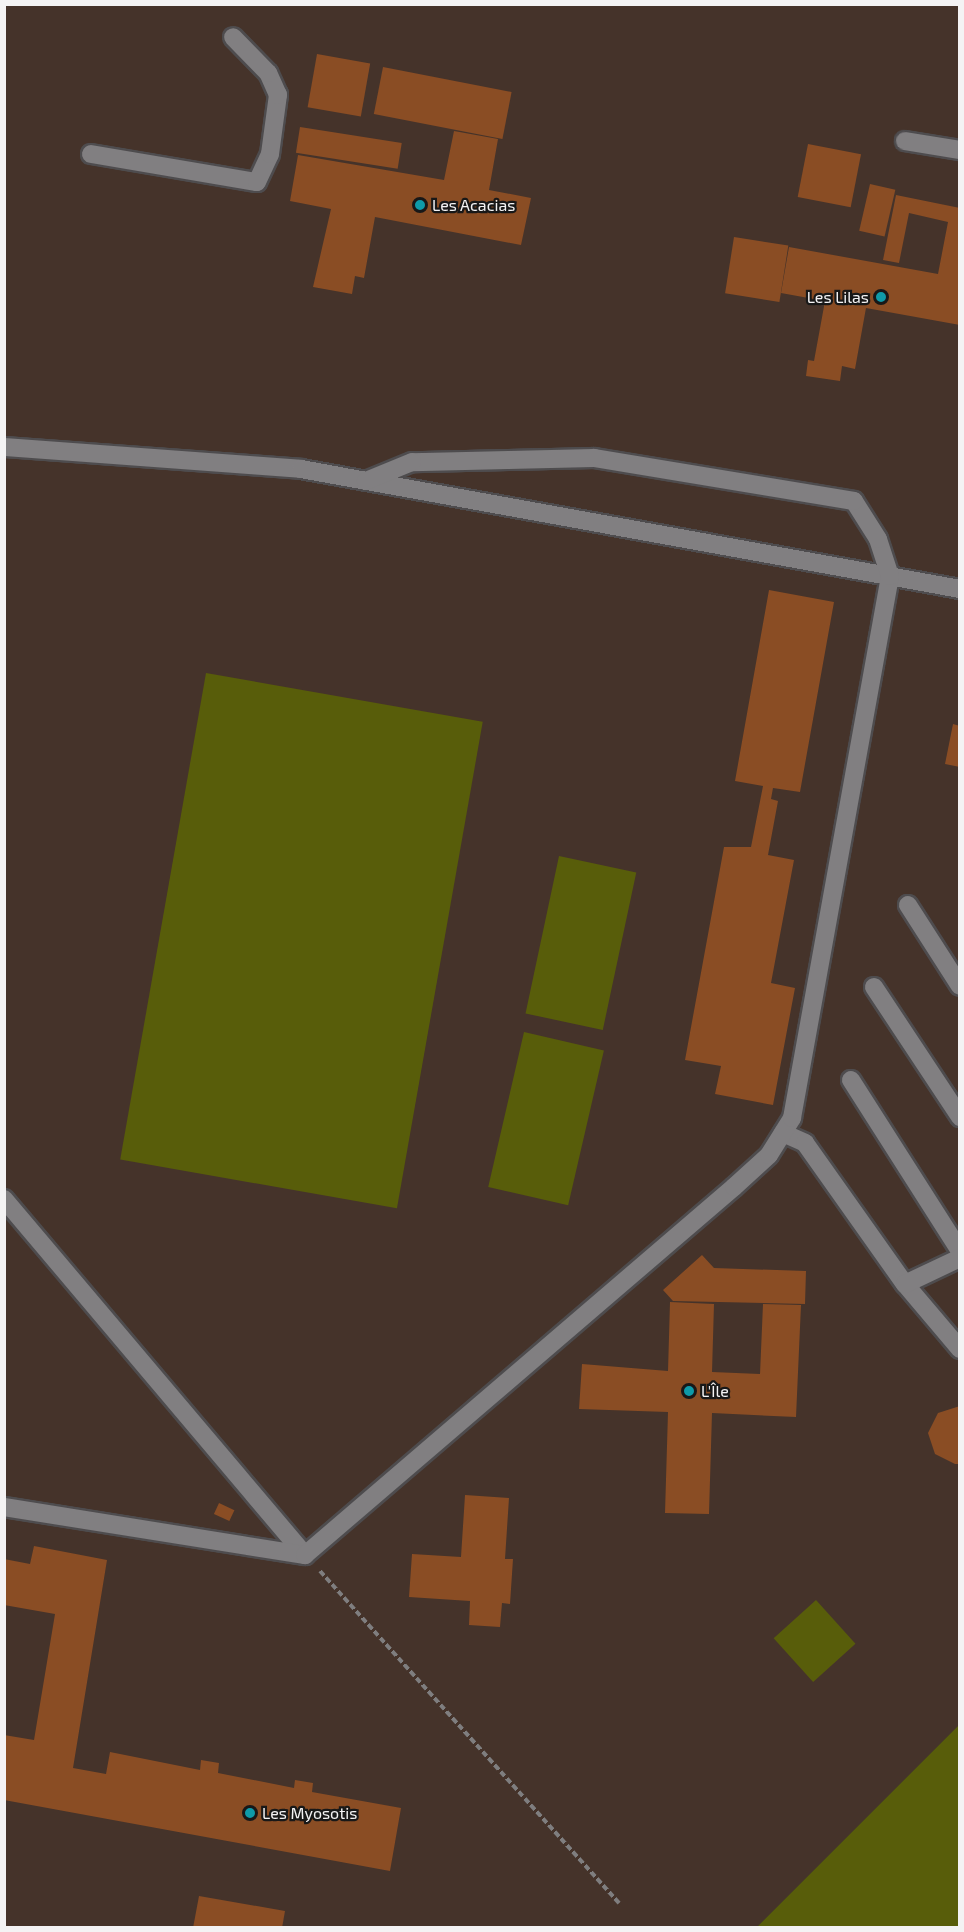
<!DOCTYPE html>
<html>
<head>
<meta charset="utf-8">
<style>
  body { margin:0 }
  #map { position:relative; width:964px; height:1932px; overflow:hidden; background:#312f31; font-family:"Exo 2",sans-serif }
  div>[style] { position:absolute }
  .medical>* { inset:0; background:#45332a }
  .green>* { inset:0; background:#585d0a; transform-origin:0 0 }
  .building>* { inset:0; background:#8a4d24; transform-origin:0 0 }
  .path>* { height:4px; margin-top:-2px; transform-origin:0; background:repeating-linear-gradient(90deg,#7f7e7f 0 6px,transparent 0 9px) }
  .roads { filter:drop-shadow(2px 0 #4e4c4e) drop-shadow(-2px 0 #4e4c4e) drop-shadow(0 2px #4e4c4e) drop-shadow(0 -2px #4e4c4e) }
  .lane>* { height:18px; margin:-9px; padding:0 9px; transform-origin:9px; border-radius:9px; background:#817f81 }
  .dots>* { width:16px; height:16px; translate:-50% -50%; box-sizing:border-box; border:3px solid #181818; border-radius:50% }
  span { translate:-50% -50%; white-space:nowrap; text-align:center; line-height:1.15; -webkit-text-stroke:4.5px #181818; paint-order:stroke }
  .poi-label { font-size:16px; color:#f4f3f4 }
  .left { translate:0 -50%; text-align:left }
  .right { translate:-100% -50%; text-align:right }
  .frame { position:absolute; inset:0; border:6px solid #f4f3f4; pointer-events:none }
</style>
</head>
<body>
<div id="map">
  <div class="medical">
    <i style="clip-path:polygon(5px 5px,959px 5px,959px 1725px,757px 1927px,5px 1928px)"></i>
  </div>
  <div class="green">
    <i style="left:206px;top:673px;width:281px;height:494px;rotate:10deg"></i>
    <i style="left:559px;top:856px;width:79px;height:161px;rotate:12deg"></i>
    <i style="left:524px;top:1032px;width:82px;height:159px;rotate:13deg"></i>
    <i style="left:816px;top:1600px;width:59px;height:57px;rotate:48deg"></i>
    <i style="clip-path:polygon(959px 1725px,959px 1927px,757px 1927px)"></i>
  </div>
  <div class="building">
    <i style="left:317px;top:54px;width:54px;height:54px;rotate:10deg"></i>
    <i style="left:383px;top:67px;width:131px;height:48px;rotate:11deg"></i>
    <i style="left:300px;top:127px;width:103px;height:26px;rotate:9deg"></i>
    <i style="clip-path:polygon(454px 131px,498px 139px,489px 190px,531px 198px,521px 245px,375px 217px,364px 278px,355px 276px,352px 294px,313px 287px,331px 209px,290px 201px,298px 155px,444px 180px)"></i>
    <i style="left:808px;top:144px;width:54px;height:54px;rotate:11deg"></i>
    <i style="left:870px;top:184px;width:26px;height:48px;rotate:13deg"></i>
    <i style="clip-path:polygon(896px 195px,960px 208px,960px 325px,866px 308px,855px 369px,842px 366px,840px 381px,806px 376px,808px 360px,814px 361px,825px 301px,781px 293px,789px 247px,938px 274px,948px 222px,909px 213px,899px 263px,883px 260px)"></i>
    <i style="left:734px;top:237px;width:55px;height:57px;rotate:9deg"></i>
    <i style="clip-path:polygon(769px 590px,834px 602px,800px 792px,773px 788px,771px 799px,778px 801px,768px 855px,794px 860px,771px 983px,795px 988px,773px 1105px,715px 1094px,721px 1066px,685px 1060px,724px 847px,751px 847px,763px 786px,735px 781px)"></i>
    <i style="clip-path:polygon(953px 724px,960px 726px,960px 767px,945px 764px)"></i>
    <i style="clip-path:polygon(702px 1255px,714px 1268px,806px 1271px,805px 1304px,673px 1301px,663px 1290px)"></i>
    <i style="clip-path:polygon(670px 1302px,714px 1304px,712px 1372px,760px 1374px,763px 1304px,801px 1305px,796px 1417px,712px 1413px,709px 1514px,665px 1513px,668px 1412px,579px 1409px,582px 1364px,668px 1371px)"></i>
    <i style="clip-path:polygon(960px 1406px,960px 1464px,955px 1464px,935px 1454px,928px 1433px,938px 1413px)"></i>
    <i style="clip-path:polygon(465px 1495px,509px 1498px,505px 1559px,513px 1559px,510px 1604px,502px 1603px,500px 1627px,469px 1625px,470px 1601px,409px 1597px,412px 1554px,461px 1557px)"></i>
    <i style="left:219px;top:1503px;width:17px;height:12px;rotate:25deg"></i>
    <i style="clip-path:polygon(34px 1546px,107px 1560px,73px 1768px,106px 1774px,110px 1752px,200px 1770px,201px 1760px,219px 1763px,218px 1773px,294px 1788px,295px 1780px,313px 1783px,312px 1792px,401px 1808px,390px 1871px,4px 1800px,4px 1735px,34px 1740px,55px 1614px,4px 1605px,4px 1559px,30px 1564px)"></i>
    <i style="clip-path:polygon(199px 1896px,285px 1911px,282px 1928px,193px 1928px)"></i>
  </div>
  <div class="path">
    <i style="left:320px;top:1571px;width:447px;rotate:48deg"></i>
  </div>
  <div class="roads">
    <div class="lane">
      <i style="left:905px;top:141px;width:56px;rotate:9.3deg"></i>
      <i style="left:91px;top:154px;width:168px;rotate:9.6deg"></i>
      <i style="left:257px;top:182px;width:31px;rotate:-65deg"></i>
      <i style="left:270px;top:154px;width:60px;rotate:-82.3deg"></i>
      <i style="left:278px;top:95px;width:24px;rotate:-114deg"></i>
      <i style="left:268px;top:73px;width:50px;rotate:-134.2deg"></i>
      <i style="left:4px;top:447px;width:298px;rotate:4.2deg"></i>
      <i style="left:301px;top:469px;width:670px;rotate:10.32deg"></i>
      <i style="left:908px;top:905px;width:96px;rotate:57.3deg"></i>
      <i style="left:874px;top:987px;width:156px;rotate:56.5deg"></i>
      <i style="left:851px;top:1080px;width:203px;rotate:57.5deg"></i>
      <i style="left:783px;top:1133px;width:24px;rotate:24deg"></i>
      <i style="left:805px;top:1143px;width:173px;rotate:54.7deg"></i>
      <i style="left:905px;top:1284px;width:85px;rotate:49.8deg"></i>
      <i style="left:4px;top:1199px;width:466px;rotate:49.8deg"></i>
      <i style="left:905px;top:1284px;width:61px;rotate:-25.3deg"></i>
      <i style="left:4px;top:1507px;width:305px;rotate:9.1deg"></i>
      <i style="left:305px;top:1555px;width:565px;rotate:-40.62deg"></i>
      <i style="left:734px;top:1187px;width:47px;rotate:-42.4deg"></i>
      <i style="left:769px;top:1155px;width:44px;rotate:-58.1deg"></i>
      <i style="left:792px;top:1118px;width:551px;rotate:-79.75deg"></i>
      <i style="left:890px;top:576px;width:39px;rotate:-108deg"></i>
      <i style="left:878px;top:539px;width:45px;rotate:-122.3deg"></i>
      <i style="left:854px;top:501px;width:264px;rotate:-170.6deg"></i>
      <i style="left:594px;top:458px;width:182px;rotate:178.7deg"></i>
      <i style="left:412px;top:462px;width:50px;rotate:157.6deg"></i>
    </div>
  </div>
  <div class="dots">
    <i style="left:420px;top:205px;background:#0f9aa8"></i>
    <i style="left:881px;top:297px;background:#0f9aa8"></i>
    <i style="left:689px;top:1391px;background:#0f9aa8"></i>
    <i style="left:250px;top:1813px;background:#0f9aa8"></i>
  </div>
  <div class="poi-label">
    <span class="left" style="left:432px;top:205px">Les Acacias</span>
    <span class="right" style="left:869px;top:297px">Les Lilas</span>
    <span class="left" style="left:701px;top:1391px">L'Île</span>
    <span class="left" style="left:262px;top:1813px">Les Myosotis</span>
  </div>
  <div class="frame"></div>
</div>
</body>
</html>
